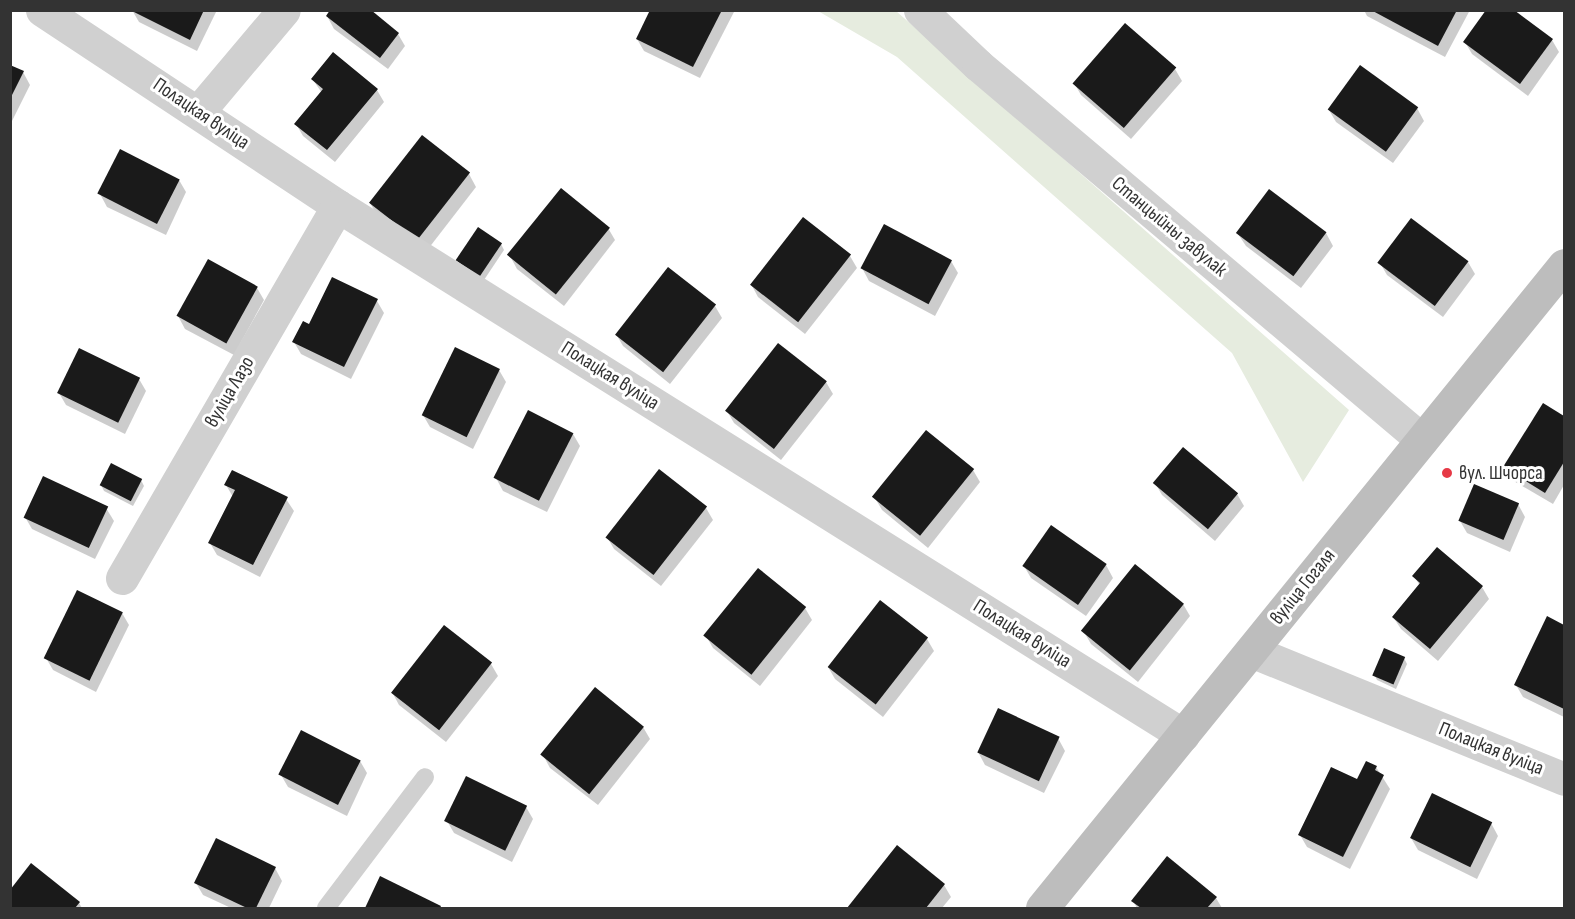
<!DOCTYPE html>
<html>
<head>
<meta charset="utf-8">
<style>
  body { margin:0 }
  #map { position:relative; width:1575px; height:919px; overflow:hidden; background:#fff; font-family:"Sofia Sans Condensed",sans-serif }
  div>[style] { position:absolute }
  .green>* { inset:0; background:#e6ecdf }
  .shadow>* { inset:0; background:#0003 }
  .building>* { inset:0; background:#1a1a1a; transform-origin:0 0 }
  .service>* { height:18px; margin:-9px; padding:0 9px; transform-origin:9px; border-radius:9px; background:#d0d0d0 }
  .minor>* { height:33px; margin:-16.5px; padding:0 16.5px; transform-origin:16.5px; border-radius:16.5px; background:#d0d0d0 }
  .secondary>* { height:33px; margin:-16.5px; padding:0 16.5px; transform-origin:16.5px; border-radius:16.5px; background:#bdbdbd }
  .dots>* { width:16px; height:16px; translate:-50% -50%; box-sizing:border-box; border:3px solid #fff; border-radius:50% }
  span { translate:-50% -50%; white-space:nowrap; text-align:center; line-height:1.15; -webkit-text-stroke:6px #fff; paint-order:stroke }
  .street-label { font-size:20px; color:#333 }
  .poi-label { font-size:20px; color:#333 }
  .left { translate:0 -50%; text-align:left }
  .frame { position:absolute; inset:0; border:12px solid #333; pointer-events:none }
</style>
</head>
<body>
<div id="map">
  <div class="green">
    <i style="clip-path:polygon(818px 11px,896px 11px,1349px 410px,1303px 482px,1232px 353px,897px 57px)"></i>
  </div>
  <div class="shadow">
    <i style="clip-path:polygon(132px 10px,217px 10px,197px 51px,139px 22px)"></i>
    <i style="clip-path:polygon(651px 10px,735px 10px,700px 78px,644px 51px,637px 39px)"></i>
    <i style="clip-path:polygon(1364px 10px,1470px 10px,1445px 57px,1367px 16px)"></i>
    <i style="clip-path:polygon(327px 16px,398px 34px,405px 46px,388px 69px,334px 29px)"></i>
    <i style="clip-path:polygon(1125px 25px,1175px 69px,1182px 81px,1131px 139px,1081px 95px,1074px 83px)"></i>
    <i style="clip-path:polygon(1552px 40px,1559px 52px,1528px 96px,1472px 54px,1465px 42px)"></i>
    <i style="clip-path:polygon(10px 66px,23px 72px,30px 85px,10px 125px)"></i>
    <i style="clip-path:polygon(313px 80px,377px 90px,384px 102px,335px 162px,303px 136px,296px 124px,322px 93px)"></i>
    <i style="clip-path:polygon(1417px 108px,1424px 121px,1393px 163px,1336px 122px,1329px 110px)"></i>
    <i style="clip-path:polygon(422px 137px,469px 174px,476px 187px,425px 253px,377px 215px,370px 203px)"></i>
    <i style="clip-path:polygon(179px 180px,186px 192px,166px 235px,107px 207px,100px 194px)"></i>
    <i style="clip-path:polygon(1270px 192px,1326px 233px,1333px 246px,1301px 288px,1246px 246px,1238px 234px)"></i>
    <i style="clip-path:polygon(608px 228px,615px 240px,564px 306px,517px 269px,510px 256px)"></i>
    <i style="clip-path:polygon(501px 244px,504px 250px,484px 280px,462px 267px,458px 261px)"></i>
    <i style="clip-path:polygon(850px 256px,857px 268px,805px 334px,758px 297px,751px 284px)"></i>
    <i style="clip-path:polygon(951px 261px,958px 273px,935px 316px,869px 281px,862px 268px)"></i>
    <i style="clip-path:polygon(1468px 262px,1475px 274px,1443px 317px,1387px 275px,1380px 263px)"></i>
    <i style="clip-path:polygon(257px 288px,264px 300px,234px 355px,185px 329px,178px 316px)"></i>
    <i style="clip-path:polygon(377px 301px,384px 313px,351px 379px,301px 354px,294px 342px)"></i>
    <i style="clip-path:polygon(715px 306px,722px 318px,670px 384px,623px 346px,616px 334px)"></i>
    <i style="clip-path:polygon(499px 370px,506px 382px,473px 449px,430px 427px,423px 415px)"></i>
    <i style="clip-path:polygon(139px 379px,146px 391px,125px 434px,66px 405px,59px 393px)"></i>
    <i style="clip-path:polygon(826px 382px,833px 394px,781px 460px,734px 423px,727px 411px)"></i>
    <i style="clip-path:polygon(1543px 405px,1564px 418px,1564px 485px,1553px 504px,1512px 480px,1505px 467px)"></i>
    <i style="clip-path:polygon(573px 434px,580px 446px,547px 512px,503px 491px,496px 478px)"></i>
    <i style="clip-path:polygon(973px 470px,980px 482px,928px 548px,882px 510px,875px 498px)"></i>
    <i style="clip-path:polygon(141px 480px,144px 486px,133px 506px,104px 491px,101px 485px)"></i>
    <i style="clip-path:polygon(1155px 483px,1237px 494px,1244px 506px,1215px 541px,1162px 495px)"></i>
    <i style="clip-path:polygon(226px 485px,286px 499px,294px 511px,260px 577px,217px 555px,210px 543px,233px 497px)"></i>
    <i style="clip-path:polygon(1518px 504px,1525px 517px,1510px 552px,1467px 533px,1460px 521px)"></i>
    <i style="clip-path:polygon(106px 508px,114px 521px,95px 559px,32px 529px,25px 517px)"></i>
    <i style="clip-path:polygon(706px 508px,713px 520px,661px 586px,614px 549px,607px 537px)"></i>
    <i style="clip-path:polygon(1106px 565px,1113px 578px,1086px 616px,1031px 578px,1024px 566px)"></i>
    <i style="clip-path:polygon(1414px 576px,1482px 587px,1489px 599px,1438px 661px,1401px 629px,1393px 617px,1420px 586px)"></i>
    <i style="clip-path:polygon(1183px 604px,1190px 616px,1138px 682px,1091px 644px,1084px 632px)"></i>
    <i style="clip-path:polygon(805px 608px,812px 620px,760px 686px,713px 648px,706px 636px)"></i>
    <i style="clip-path:polygon(122px 613px,129px 625px,96px 692px,53px 670px,46px 658px)"></i>
    <i style="clip-path:polygon(1548px 618px,1564px 627px,1564px 717px,1523px 697px,1516px 685px)"></i>
    <i style="clip-path:polygon(444px 627px,491px 664px,498px 676px,446px 742px,399px 705px,392px 692px)"></i>
    <i style="clip-path:polygon(927px 639px,934px 651px,883px 717px,835px 679px,828px 667px)"></i>
    <i style="clip-path:polygon(1404px 658px,1407px 664px,1396px 689px,1377px 680px,1374px 674px)"></i>
    <i style="clip-path:polygon(643px 727px,650px 739px,598px 805px,550px 768px,543px 755px)"></i>
    <i style="clip-path:polygon(1058px 738px,1065px 751px,1044px 793px,985px 765px,978px 752px)"></i>
    <i style="clip-path:polygon(360px 761px,367px 773px,347px 816px,288px 787px,281px 775px)"></i>
    <i style="clip-path:polygon(1376px 767px,1390px 789px,1350px 869px,1307px 847px,1300px 835px)"></i>
    <i style="clip-path:polygon(526px 807px,533px 819px,512px 862px,454px 833px,447px 821px)"></i>
    <i style="clip-path:polygon(1491px 823px,1498px 836px,1477px 879px,1418px 850px,1411px 838px)"></i>
    <i style="clip-path:polygon(897px 847px,944px 885px,951px 897px,942px 908px,849px 908px)"></i>
    <i style="clip-path:polygon(275px 868px,282px 881px,269px 908px,231px 908px,203px 895px,196px 883px)"></i>
    <i style="clip-path:polygon(381px 878px,440px 907px,441px 908px,366px 908px)"></i>
    <i style="clip-path:polygon(10px 892px,79px 903px,82px 908px,10px 908px)"></i>
    <i style="clip-path:polygon(1216px 898px,1222px 908px,1137px 908px,1133px 901px)"></i>
  </div>
  <div class="building">
    <i style="clip-path:polygon(130px 10px,204px 10px,190px 40px)"></i>
    <i style="clip-path:polygon(330px 10px,371px 10px,399px 33px,380px 58px,326px 16px)"></i>
    <i style="clip-path:polygon(650px 10px,722px 10px,693px 67px,636px 39px)"></i>
    <i style="clip-path:polygon(1371px 10px,1457px 10px,1438px 46px)"></i>
    <i style="clip-path:polygon(1486px 10px,1514px 10px,1553px 39px,1520px 84px,1463px 42px)"></i>
    <i style="left:1125px;top:23px;width:68px;height:80px;rotate:41deg"></i>
    <i style="clip-path:polygon(333px 52px,378px 89px,327px 150px,294px 124px,323px 89px,311px 79px)"></i>
    <i style="clip-path:polygon(10px 65px,24px 71px,10px 99px)"></i>
    <i style="left:1360px;top:65px;width:72px;height:55px;rotate:36deg"></i>
    <i style="left:422px;top:135px;width:61px;height:86px;rotate:38deg"></i>
    <i style="left:120px;top:149px;width:67px;height:50px;rotate:27deg"></i>
    <i style="left:561px;top:188px;width:63px;height:86px;rotate:39deg"></i>
    <i style="left:1269px;top:189px;width:72px;height:55px;rotate:37deg"></i>
    <i style="left:803px;top:217px;width:61px;height:86px;rotate:38deg"></i>
    <i style="left:1411px;top:218px;width:72px;height:56px;rotate:37deg"></i>
    <i style="left:884px;top:224px;width:77px;height:50px;rotate:28deg"></i>
    <i style="left:478px;top:227px;width:29px;height:40px;rotate:34deg"></i>
    <i style="left:208px;top:259px;width:57px;height:65px;rotate:29deg"></i>
    <i style="left:668px;top:267px;width:61px;height:86px;rotate:38deg"></i>
    <i style="clip-path:polygon(332px 277px,378px 299px,344px 367px,292px 342px,303px 321px,309px 324px)"></i>
    <i style="left:778px;top:343px;width:62px;height:86px;rotate:38deg"></i>
    <i style="left:455px;top:347px;width:50px;height:76px;rotate:26deg"></i>
    <i style="left:79px;top:348px;width:68px;height:50px;rotate:26deg"></i>
    <i style="clip-path:polygon(1543px 403px,1564px 416px,1564px 462px,1545px 493px,1503px 467px)"></i>
    <i style="left:528px;top:410px;width:51px;height:76px;rotate:27deg"></i>
    <i style="left:926px;top:430px;width:62px;height:86px;rotate:39deg"></i>
    <i style="left:1183px;top:447px;width:72px;height:47px;rotate:40deg"></i>
    <i style="left:111px;top:463px;width:35px;height:25px;rotate:27deg"></i>
    <i style="left:659px;top:469px;width:61px;height:87px;rotate:38deg"></i>
    <i style="clip-path:polygon(232px 470px,288px 497px,253px 565px,208px 543px,235px 490px,224px 485px)"></i>
    <i style="left:43px;top:476px;width:72px;height:46px;rotate:25deg"></i>
    <i style="left:1474px;top:484px;width:49px;height:40px;rotate:23deg"></i>
    <i style="left:1051px;top:525px;width:68px;height:50px;rotate:35deg"></i>
    <i style="clip-path:polygon(1437px 547px,1483px 586px,1430px 649px,1392px 617px,1420px 583px,1412px 576px)"></i>
    <i style="left:1135px;top:564px;width:63px;height:86px;rotate:39deg"></i>
    <i style="left:758px;top:568px;width:62px;height:87px;rotate:39deg"></i>
    <i style="left:77px;top:590px;width:51px;height:76px;rotate:26deg"></i>
    <i style="left:880px;top:600px;width:61px;height:85px;rotate:38deg"></i>
    <i style="clip-path:polygon(1547px 616px,1564px 625px,1564px 709px,1514px 685px)"></i>
    <i style="left:444px;top:625px;width:61px;height:86px;rotate:38deg"></i>
    <i style="left:1384px;top:648px;width:23px;height:30px;rotate:23deg"></i>
    <i style="left:595px;top:687px;width:63px;height:87px;rotate:39deg"></i>
    <i style="left:998px;top:708px;width:68px;height:49px;rotate:25deg"></i>
    <i style="left:301px;top:730px;width:67px;height:50px;rotate:27deg"></i>
    <i style="clip-path:polygon(1366px 761px,1377px 766px,1375px 770px,1384px 775px,1343px 857px,1298px 835px,1331px 767px,1357px 779px)"></i>
    <i style="left:466px;top:776px;width:68px;height:50px;rotate:26deg"></i>
    <i style="left:1432px;top:793px;width:67px;height:50px;rotate:26deg"></i>
    <i style="clip-path:polygon(216px 838px,276px 867px,256px 908px,247px 908px,194px 883px)"></i>
    <i style="clip-path:polygon(897px 845px,945px 884px,926px 908px,847px 908px)"></i>
    <i style="clip-path:polygon(1167px 856px,1217px 897px,1207px 908px,1141px 908px,1131px 901px)"></i>
    <i style="clip-path:polygon(31px 863px,80px 902px,75px 908px,10px 908px,10px 890px)"></i>
    <i style="clip-path:polygon(380px 876px,441px 906px,440px 908px,365px 908px)"></i>
  </div>
  <div class="service">
    <i style="left:326px;top:908px;width:164px;rotate:-52.9deg"></i>
  </div>
  <div class="minor">
    <i style="left:42px;top:10px;width:355px;rotate:33.5deg"></i>
    <i style="left:338px;top:206px;width:997px;rotate:32.05deg"></i>
    <i style="left:920px;top:10px;width:80px;rotate:43.5deg"></i>
    <i style="left:978px;top:65px;width:581px;rotate:40.18deg"></i>
    <i style="left:198px;top:112px;width:133px;rotate:-49.9deg"></i>
    <i style="left:122px;top:578px;width:430px;rotate:-59.9deg"></i>
    <i style="left:1251px;top:651px;width:338px;rotate:22.2deg"></i>
  </div>
  <div class="secondary">
    <i style="left:1042px;top:908px;width:828px;rotate:-50.93deg"></i>
  </div>
  <div class="dots">
    <i style="left:1447px;top:473px;background:#e63946"></i>
  </div>
  <div class="street-label">
    <span style="left:201px;top:114px;rotate:34deg">Полацкая вуліца</span>
    <span style="left:1169px;top:227px;rotate:40deg">Станцыйны завулак</span>
    <span style="left:610px;top:376px;rotate:32deg">Полацкая вуліца</span>
    <span style="left:230px;top:392px;rotate:-60deg">вуліца Лазо</span>
    <span style="left:1303px;top:587px;rotate:-51deg">вуліца Гогаля</span>
    <span style="left:1022px;top:634px;rotate:32deg">Полацкая вуліца</span>
    <span style="left:1491px;top:749px;rotate:22deg">Полацкая вуліца</span>
  </div>
  <div class="poi-label">
    <span class="left" style="left:1459px;top:473px">вул. Шчорса</span>
  </div>
  <div class="frame"></div>
</div>
</body>
</html>
